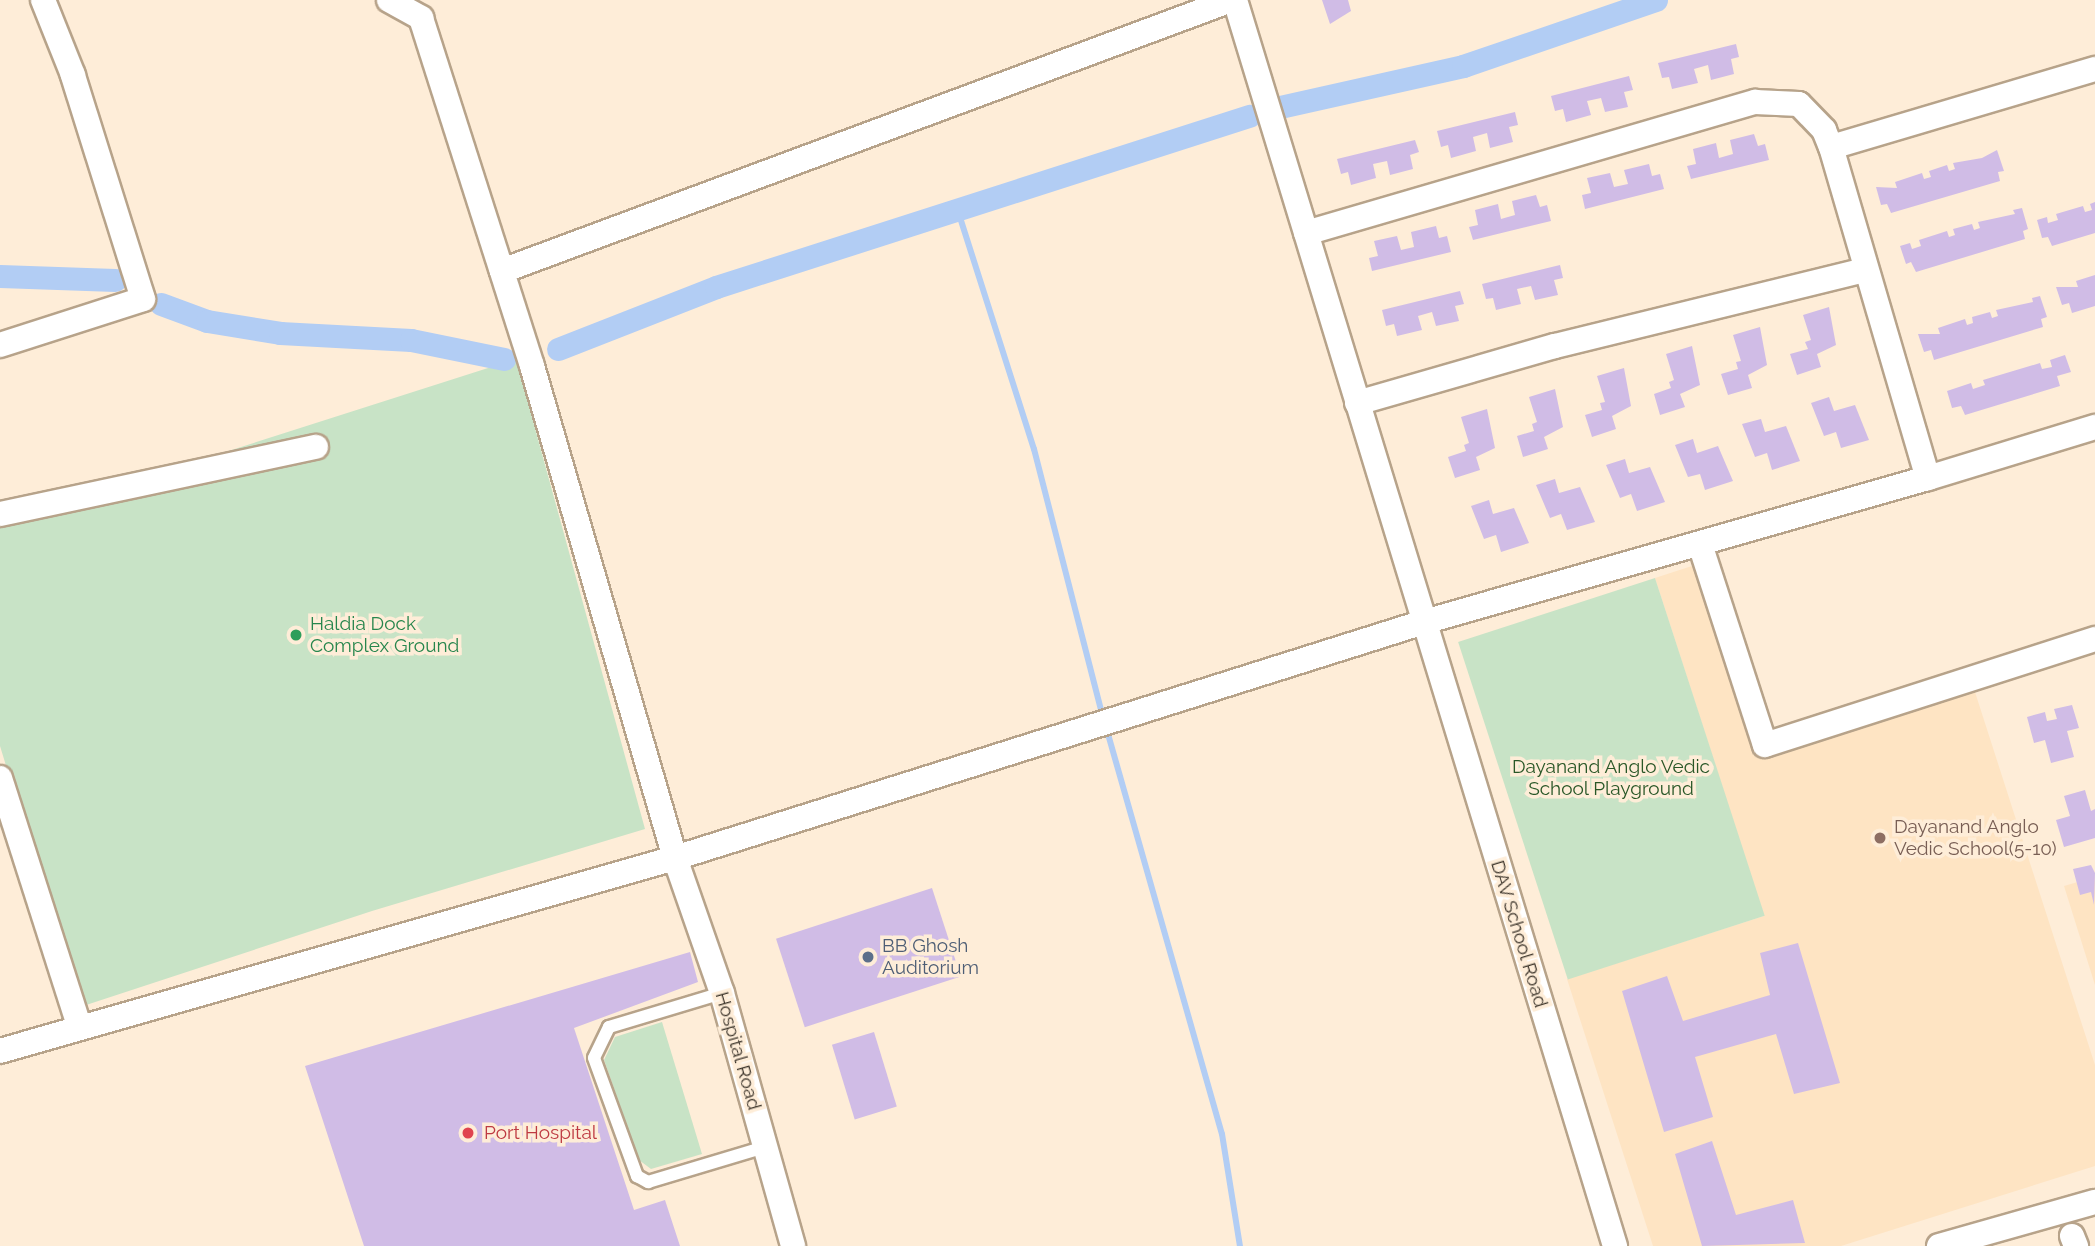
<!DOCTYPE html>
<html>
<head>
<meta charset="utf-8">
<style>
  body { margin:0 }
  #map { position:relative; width:2095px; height:1246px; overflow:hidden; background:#feedd8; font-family:Raleway,sans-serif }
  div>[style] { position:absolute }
  .built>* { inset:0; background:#fee4c3 }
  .green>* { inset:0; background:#c8e3c6; transform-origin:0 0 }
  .stream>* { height:6px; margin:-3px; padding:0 3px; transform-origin:3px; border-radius:3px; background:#b2cdf4 }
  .canal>* { height:23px; margin:-11.5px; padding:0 11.5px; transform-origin:11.5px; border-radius:11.5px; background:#b2cdf4 }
  .building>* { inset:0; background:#d0bce6; transform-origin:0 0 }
  .roads { filter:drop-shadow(2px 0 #b7a38a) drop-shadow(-2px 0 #b7a38a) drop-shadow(0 2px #b7a38a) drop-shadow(0 -2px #b7a38a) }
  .lane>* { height:12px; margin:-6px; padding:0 6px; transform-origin:6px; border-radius:6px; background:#fff }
  .street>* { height:24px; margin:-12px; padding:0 12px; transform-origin:12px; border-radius:12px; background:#fff }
  .dots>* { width:19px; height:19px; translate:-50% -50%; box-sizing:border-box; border:4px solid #feedd8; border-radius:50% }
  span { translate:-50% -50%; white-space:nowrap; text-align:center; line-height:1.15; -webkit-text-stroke:7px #feedd8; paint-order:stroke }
  .leisure-label { font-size:19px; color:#27864d }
  .left { translate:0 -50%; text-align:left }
  .park-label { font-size:19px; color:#295727 }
  .education-label { font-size:19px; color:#785e54 }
  .street-label { font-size:19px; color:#3d352b }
  .service-label { font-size:19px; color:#4e5e75 }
  .health-label { font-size:19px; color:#be3a42 }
</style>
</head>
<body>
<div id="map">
  <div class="built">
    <i style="clip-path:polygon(1698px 564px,1761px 759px,1975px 692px,2095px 1065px,2095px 1166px,1841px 1246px,1653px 1246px,1567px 979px,1764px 916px,1655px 578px)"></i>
    <i style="clip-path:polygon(2095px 877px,2095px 985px,2064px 886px)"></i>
  </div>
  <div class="green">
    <i style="clip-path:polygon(516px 359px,645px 829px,372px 911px,80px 1007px,0 746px,0 524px)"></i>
    <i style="left:1655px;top:578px;width:355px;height:207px;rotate:72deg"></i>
    <i style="clip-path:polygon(662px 1022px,702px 1154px,651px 1169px,639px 1160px,604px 1060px,615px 1037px)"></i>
  </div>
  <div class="stream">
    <i style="left:957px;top:208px;width:253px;rotate:72.3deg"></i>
    <i style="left:1034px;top:449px;width:277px;rotate:75.6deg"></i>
    <i style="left:1106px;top:727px;width:423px;rotate:74.1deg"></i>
    <i style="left:1222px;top:1134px;width:113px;rotate:80.9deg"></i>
  </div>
  <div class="canal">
    <i style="left:1280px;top:107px;width:188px;rotate:-12.6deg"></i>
    <i style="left:1463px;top:66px;width:204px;rotate:-18.9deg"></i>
    <i style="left:0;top:276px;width:115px;rotate:2deg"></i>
    <i style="left:161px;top:304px;width:49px;rotate:20.3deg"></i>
    <i style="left:207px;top:321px;width:74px;rotate:9.3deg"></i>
    <i style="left:280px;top:333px;width:131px;rotate:3.1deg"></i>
    <i style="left:411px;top:340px;width:95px;rotate:11.5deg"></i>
    <i style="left:558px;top:349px;width:170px;rotate:-21.4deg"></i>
    <i style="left:716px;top:287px;width:560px;rotate:-17.79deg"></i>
  </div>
  <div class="building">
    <i style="clip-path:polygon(1322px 0,1348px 0,1351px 11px,1330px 24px)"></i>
    <i style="clip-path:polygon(1736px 44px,1739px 57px,1731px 59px,1734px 74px,1711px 80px,1708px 65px,1694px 69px,1698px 83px,1672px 89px,1669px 77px,1662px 78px,1658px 63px)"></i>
    <i style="clip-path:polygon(1629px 76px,1633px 90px,1624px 92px,1628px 107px,1605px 112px,1601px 98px,1587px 101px,1591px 115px,1566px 122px,1563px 109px,1555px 111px,1551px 96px)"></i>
    <i style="clip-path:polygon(1515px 112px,1518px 125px,1509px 127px,1513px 142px,1490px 148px,1487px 133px,1473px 137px,1476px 151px,1451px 158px,1448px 145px,1441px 147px,1437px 131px)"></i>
    <i style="clip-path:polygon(1754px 134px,1758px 146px,1765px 144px,1769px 160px,1691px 179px,1687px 166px,1696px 164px,1693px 149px,1716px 143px,1719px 158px,1733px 154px,1730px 140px)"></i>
    <i style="clip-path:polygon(1415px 140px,1419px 152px,1410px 155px,1413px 169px,1390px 175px,1387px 161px,1373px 164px,1376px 178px,1351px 185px,1348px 172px,1341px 174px,1337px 159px)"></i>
    <i style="clip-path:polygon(1997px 150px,2004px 171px,1998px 172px,2000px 181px,1891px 213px,1887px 204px,1881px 205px,1876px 187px,1897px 188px,1895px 182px,1922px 173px,1924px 179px,1931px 177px,1929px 171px,1947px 165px,1949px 171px,1955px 169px,1953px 163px,1982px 158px)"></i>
    <i style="clip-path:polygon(1649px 164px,1652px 176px,1660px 174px,1664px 189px,1585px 209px,1582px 195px,1591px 193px,1587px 178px,1610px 173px,1614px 187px,1628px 184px,1624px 170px)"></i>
    <i style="clip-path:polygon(1536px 195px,1540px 207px,1547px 205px,1551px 221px,1473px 240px,1469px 227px,1478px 225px,1475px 210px,1498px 204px,1501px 219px,1515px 215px,1512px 201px)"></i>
    <i style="clip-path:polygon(2095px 202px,2095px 233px,2052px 246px,2048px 237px,2042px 238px,2037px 220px,2047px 217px,2048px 223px,2058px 220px,2056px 214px,2083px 206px,2085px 212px,2092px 210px,2090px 204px)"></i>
    <i style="clip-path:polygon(2022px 208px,2028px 229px,2023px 231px,2025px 239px,1916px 272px,1911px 262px,1906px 264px,1900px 246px,1910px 243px,1912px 249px,1921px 246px,1919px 240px,1947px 231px,1949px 237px,1955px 235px,1953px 229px,1972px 224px,1974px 230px,1980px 228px,1978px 222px,2015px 214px,2013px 210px)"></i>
    <i style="clip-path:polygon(1436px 226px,1439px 238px,1447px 236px,1451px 252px,1372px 271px,1369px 258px,1378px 256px,1374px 241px,1397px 236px,1401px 250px,1414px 247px,1411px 232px)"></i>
    <i style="clip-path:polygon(1560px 265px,1563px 278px,1554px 280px,1558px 295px,1535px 300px,1531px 286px,1517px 289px,1521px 304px,1496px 310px,1493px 298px,1486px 299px,1482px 284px)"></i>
    <i style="clip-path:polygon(2095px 275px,2095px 306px,2072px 313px,2069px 303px,2062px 305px,2056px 287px,2078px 287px,2076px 281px)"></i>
    <i style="clip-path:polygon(1460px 291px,1464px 304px,1455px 306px,1459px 321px,1436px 326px,1432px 312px,1418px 316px,1422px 330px,1397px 336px,1394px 324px,1386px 326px,1382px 310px)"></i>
    <i style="clip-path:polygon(2040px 296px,2047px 317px,2041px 319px,2043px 327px,1934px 360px,1931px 350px,1924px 352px,1918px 334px,1940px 334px,1938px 328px,1965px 319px,1967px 325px,1973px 323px,1972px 317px,1990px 312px,1992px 318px,1998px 316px,1996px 310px,2033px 302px,2032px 298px)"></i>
    <i style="clip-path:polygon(1829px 307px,1836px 345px,1817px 354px,1821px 367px,1797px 375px,1790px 354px,1808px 349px,1805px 342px,1811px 340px,1803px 315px)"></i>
    <i style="clip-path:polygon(1760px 327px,1767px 365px,1748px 375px,1752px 388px,1728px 395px,1721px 374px,1738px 369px,1736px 362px,1741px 361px,1733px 335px)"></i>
    <i style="clip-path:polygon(1692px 346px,1700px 385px,1680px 394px,1685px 407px,1660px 415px,1654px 394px,1671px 388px,1669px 382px,1674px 380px,1666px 354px)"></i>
    <i style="clip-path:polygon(2065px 355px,2071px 372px,2057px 376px,2060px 386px,1965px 415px,1961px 406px,1952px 408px,1947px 391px,1971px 383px,1973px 389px,1985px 385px,1983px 380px,2040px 363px,2042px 369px,2052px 367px,2050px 360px)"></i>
    <i style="clip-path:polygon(1624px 368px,1631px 406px,1612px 416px,1616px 429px,1592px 437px,1585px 415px,1602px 410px,1600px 403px,1605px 402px,1597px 376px)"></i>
    <i style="clip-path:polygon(1555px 389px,1563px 427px,1544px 437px,1548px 449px,1523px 457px,1517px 436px,1534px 431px,1532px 424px,1537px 422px,1529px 397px)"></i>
    <i style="clip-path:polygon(1829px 397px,1834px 411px,1855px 405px,1869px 440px,1841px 448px,1836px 432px,1824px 436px,1811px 403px)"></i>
    <i style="clip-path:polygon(1487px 409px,1495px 448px,1476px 457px,1480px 470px,1455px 478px,1448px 457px,1466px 451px,1464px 445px,1469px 443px,1461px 417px)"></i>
    <i style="clip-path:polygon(1761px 419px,1765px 432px,1786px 426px,1800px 461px,1772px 470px,1767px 453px,1755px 457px,1742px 424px)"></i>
    <i style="clip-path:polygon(1693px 439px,1697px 453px,1718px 446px,1733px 481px,1705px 490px,1700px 474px,1688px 477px,1675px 445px)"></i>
    <i style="clip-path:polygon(1625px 459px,1629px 473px,1650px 467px,1665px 502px,1637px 511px,1631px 494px,1620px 498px,1606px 465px)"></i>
    <i style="clip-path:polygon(1555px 479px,1559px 493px,1580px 487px,1595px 522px,1567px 530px,1561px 514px,1550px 518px,1536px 485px)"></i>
    <i style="clip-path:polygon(1489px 500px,1493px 514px,1514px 508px,1529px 543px,1501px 552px,1496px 535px,1484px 539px,1471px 506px)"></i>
    <i style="clip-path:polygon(2072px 705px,2079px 728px,2067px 731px,2074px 757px,2051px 763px,2045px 740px,2034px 743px,2027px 717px,2045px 712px,2047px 721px,2057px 719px,2054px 709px)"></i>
    <i style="clip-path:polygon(2085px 790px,2091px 811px,2095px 809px,2095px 838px,2064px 847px,2056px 820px,2070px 816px,2064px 796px)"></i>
    <i style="clip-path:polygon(2091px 865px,2095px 873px,2094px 905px,2091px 892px,2080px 895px,2073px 869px)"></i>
    <i style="left:932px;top:888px;width:93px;height:164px;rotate:72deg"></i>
    <i style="clip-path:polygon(1798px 943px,1840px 1083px,1794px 1094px,1776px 1034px,1695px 1057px,1713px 1117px,1664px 1132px,1622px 991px,1667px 976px,1683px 1021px,1770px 995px,1760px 953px)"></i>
    <i style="clip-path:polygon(690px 952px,698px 982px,574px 1028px,634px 1210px,665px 1200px,680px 1246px,364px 1246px,305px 1066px)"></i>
    <i style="left:874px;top:1032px;width:78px;height:44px;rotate:73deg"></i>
    <i style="clip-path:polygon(1712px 1141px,1736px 1215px,1793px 1200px,1805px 1243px,1702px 1246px,1675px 1154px)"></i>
  </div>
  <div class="roads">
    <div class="lane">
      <i style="left:722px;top:993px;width:118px;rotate:163.3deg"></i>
      <i style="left:609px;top:1027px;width:34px;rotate:116deg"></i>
      <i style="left:594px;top:1058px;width:126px;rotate:70deg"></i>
      <i style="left:637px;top:1176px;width:13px;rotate:29deg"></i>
      <i style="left:648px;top:1182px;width:122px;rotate:-16.7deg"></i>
    </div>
    <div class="street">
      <i style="left:389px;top:0;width:37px;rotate:29deg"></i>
      <i style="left:421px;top:18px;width:365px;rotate:72.3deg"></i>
      <i style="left:532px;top:366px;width:512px;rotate:73.79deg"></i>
      <i style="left:675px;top:858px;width:143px;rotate:70.8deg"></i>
      <i style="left:722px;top:993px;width:263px;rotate:74.3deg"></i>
      <i style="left:1235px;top:0;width:1303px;rotate:73.04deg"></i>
      <i style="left:2095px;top:69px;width:275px;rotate:163.5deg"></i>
      <i style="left:1831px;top:147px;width:345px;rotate:73.7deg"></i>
      <i style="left:1928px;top:478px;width:175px;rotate:-17deg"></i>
      <i style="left:1306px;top:233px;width:468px;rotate:-16.3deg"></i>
      <i style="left:1755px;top:102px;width:44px;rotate:2.6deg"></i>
      <i style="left:1799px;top:104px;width:36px;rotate:46deg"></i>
      <i style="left:1824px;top:130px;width:18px;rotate:68deg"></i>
      <i style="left:502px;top:271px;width:778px;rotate:-20.39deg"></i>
      <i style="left:0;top:345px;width:150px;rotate:-17.8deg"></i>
      <i style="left:143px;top:299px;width:235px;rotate:-107.4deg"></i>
      <i style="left:73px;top:75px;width:81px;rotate:-111.8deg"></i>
      <i style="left:1357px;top:403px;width:206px;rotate:-16.1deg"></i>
      <i style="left:1555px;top:346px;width:318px;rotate:-13.8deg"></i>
      <i style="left:0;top:514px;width:323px;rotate:-12deg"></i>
      <i style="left:1700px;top:544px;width:211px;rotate:72.1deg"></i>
      <i style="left:1765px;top:745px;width:347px;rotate:-17.8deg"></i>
      <i style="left:0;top:778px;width:260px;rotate:72.3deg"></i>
      <i style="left:0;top:1051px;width:702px;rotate:-15.96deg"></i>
      <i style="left:675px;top:858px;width:785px;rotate:-17.49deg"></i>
      <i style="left:1424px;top:622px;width:524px;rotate:-15.95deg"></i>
      <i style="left:2072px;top:1236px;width:11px;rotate:68deg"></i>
      <i style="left:1939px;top:1246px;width:162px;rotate:-15.8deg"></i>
    </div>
  </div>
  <div class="dots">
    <i style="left:296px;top:635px;background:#2e9e5b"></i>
    <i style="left:1880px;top:838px;background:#8d6e63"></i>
    <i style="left:868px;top:957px;background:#5c6f8a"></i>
    <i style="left:468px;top:1133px;background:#e0444e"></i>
  </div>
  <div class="leisure-label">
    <span class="left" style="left:310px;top:635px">Haldia Dock<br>Complex Ground</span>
  </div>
  <div class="park-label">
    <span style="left:1611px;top:778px">Dayanand Anglo Vedic<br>School Playground</span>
  </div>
  <div class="education-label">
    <span class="left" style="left:1894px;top:838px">Dayanand Anglo<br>Vedic School(5-10)</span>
  </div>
  <div class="street-label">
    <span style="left:1519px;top:934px;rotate:73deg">DAV School Road</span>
    <span style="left:738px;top:1051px;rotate:74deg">Hospital Road</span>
  </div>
  <div class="service-label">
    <span class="left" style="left:882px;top:957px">BB Ghosh<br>Auditorium</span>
  </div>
  <div class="health-label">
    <span class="left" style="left:484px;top:1133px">Port Hospital</span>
  </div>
</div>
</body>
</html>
